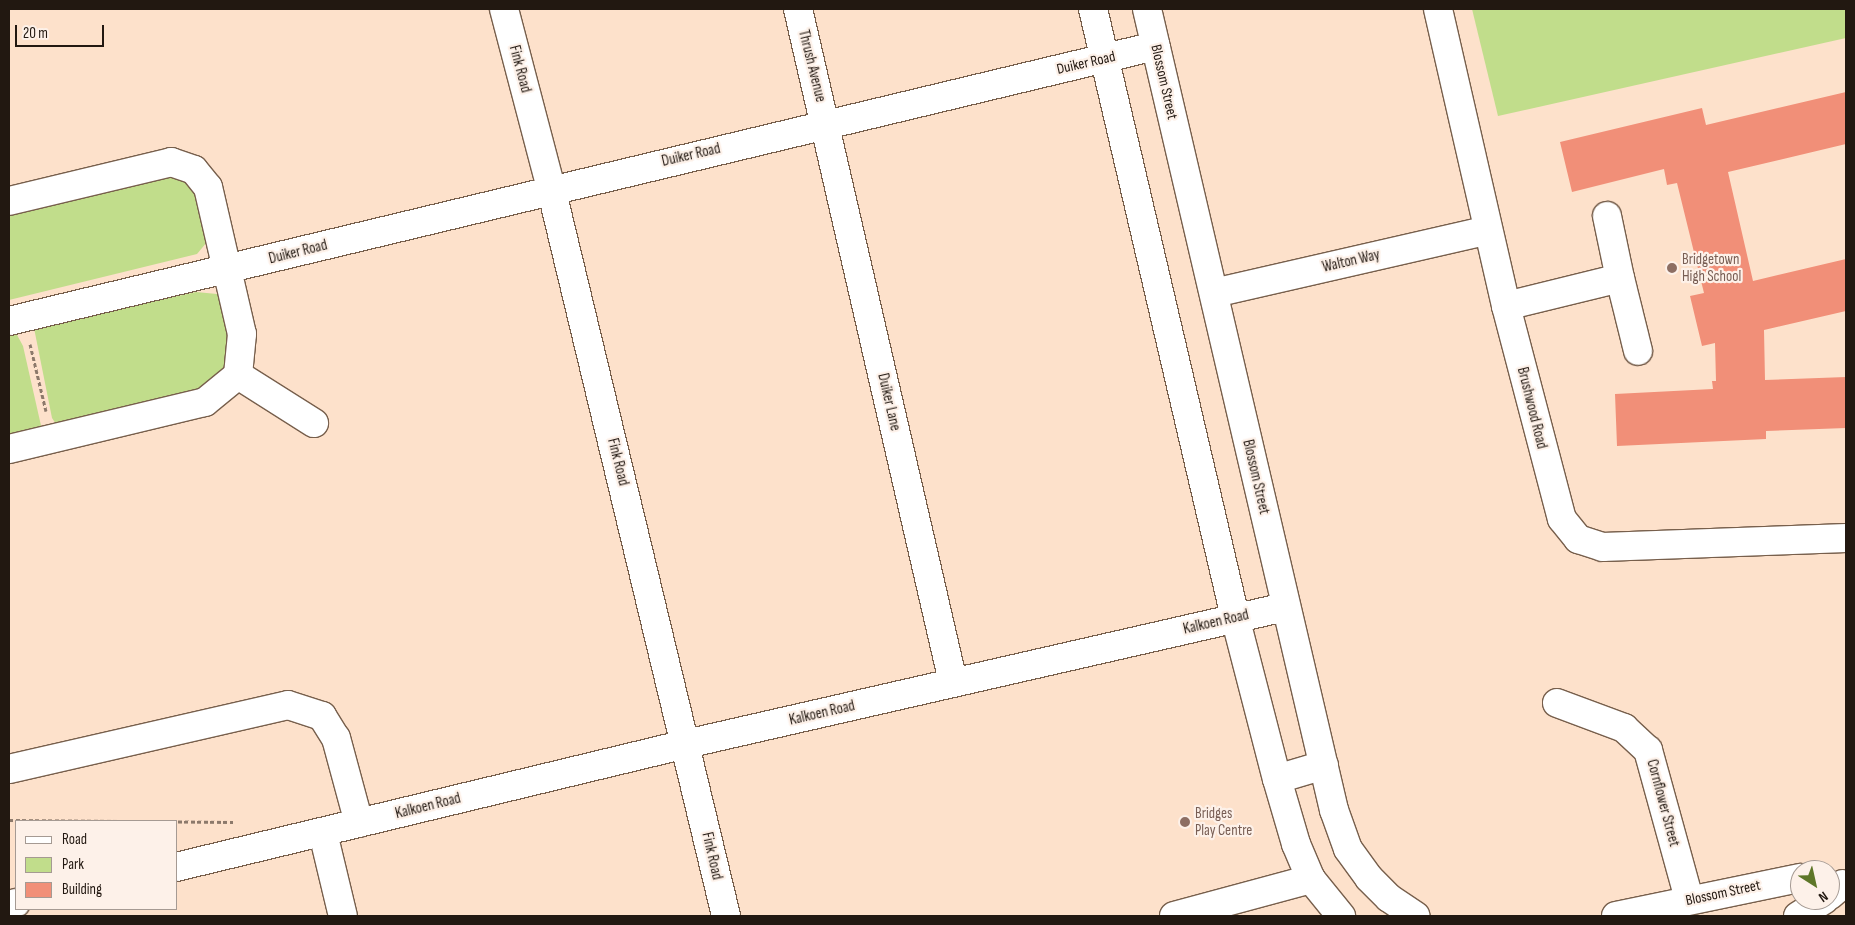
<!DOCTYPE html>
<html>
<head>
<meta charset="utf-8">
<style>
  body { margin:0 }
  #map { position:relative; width:1855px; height:925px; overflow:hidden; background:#fde1cb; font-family:"Sofia Sans Condensed",sans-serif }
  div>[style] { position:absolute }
  .green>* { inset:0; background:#c1dd8b }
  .building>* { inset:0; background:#f18f78 }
  .path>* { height:3px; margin-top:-1.5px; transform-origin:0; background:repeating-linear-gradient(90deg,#8c796b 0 4px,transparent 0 6.5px) }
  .roads { filter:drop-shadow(1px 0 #775f4c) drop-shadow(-1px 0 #775f4c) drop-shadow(0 1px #775f4c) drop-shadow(0 -1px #775f4c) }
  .minor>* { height:28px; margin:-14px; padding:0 14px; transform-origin:14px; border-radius:14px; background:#fff }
  .dots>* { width:14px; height:14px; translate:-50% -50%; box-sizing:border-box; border:2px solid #fdf1e9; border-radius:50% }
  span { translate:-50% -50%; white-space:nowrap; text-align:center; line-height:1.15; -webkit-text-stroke:4.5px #fdf1e9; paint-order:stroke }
  .street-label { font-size:15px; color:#221811 }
  .education-label { font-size:15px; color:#785e54 }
  .left { translate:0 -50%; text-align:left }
  .frame { position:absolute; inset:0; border:10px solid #221811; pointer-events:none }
  .legend { position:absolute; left:15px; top:820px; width:162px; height:90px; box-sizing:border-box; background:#fdf1e9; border:1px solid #a59a93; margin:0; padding:6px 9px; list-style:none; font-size:15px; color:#221811 }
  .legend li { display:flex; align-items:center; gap:10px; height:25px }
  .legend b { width:25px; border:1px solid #a59a93 }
  .north { position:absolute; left:1790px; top:860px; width:50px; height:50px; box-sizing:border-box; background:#fdf1e9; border:1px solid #a59a93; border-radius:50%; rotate:145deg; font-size:14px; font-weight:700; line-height:20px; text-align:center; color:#221811 }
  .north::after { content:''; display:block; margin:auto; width:18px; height:22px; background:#5e7628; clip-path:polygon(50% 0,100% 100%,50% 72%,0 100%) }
  .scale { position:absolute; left:15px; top:25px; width:89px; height:22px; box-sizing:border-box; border:2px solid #221811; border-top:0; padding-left:6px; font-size:15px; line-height:18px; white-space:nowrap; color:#221811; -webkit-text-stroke:4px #fdf1e9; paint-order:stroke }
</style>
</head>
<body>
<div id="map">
  <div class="green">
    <i style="clip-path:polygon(1472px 9px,1846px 9px,1846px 38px,1498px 116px)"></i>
    <i style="clip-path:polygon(169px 174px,194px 183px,207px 242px,197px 254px,9px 300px,9px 211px)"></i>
    <i style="clip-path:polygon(196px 292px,217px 294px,226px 311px,234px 352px,220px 384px,58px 427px,52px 418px,34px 328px)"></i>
    <i style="clip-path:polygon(16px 333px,23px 346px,42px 430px,9px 438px,9px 335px)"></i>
  </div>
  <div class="building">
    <i style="clip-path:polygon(1846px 92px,1846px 144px,1728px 172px,1753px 281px,1846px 259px,1846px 311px,1764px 330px,1765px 380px,1846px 377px,1846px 428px,1766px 431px,1766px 439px,1617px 446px,1615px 394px,1713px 389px,1712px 381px,1716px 381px,1715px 343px,1702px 346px,1690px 296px,1704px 293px,1677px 183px,1667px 185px,1664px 169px,1572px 192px,1560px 142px,1702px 108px,1706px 125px)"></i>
  </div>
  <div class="path">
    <i style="left:30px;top:344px;width:69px;rotate:76.6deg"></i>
    <i style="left:9px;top:820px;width:224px;rotate:0.5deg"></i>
  </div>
  <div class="roads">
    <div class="minor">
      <i style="left:504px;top:9px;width:185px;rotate:75.3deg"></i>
      <i style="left:551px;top:188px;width:749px;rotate:76.48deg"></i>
      <i style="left:798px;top:9px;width:691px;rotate:77.03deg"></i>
      <i style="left:1093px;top:9px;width:624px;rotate:76.85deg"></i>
      <i style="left:1235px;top:617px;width:167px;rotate:75.5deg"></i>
      <i style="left:1277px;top:779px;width:68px;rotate:73.7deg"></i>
      <i style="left:1296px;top:844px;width:38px;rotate:67deg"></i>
      <i style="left:1311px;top:879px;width:48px;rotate:51deg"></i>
      <i style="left:1147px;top:9px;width:823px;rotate:76.86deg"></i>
      <i style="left:1334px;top:810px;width:41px;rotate:70.3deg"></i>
      <i style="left:1348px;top:849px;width:36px;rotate:54deg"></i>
      <i style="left:1369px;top:878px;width:28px;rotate:45deg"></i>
      <i style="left:1389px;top:898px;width:32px;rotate:34deg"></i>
      <i style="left:1438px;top:9px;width:305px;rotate:77.1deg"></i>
      <i style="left:1506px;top:306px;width:220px;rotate:75.3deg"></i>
      <i style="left:1562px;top:519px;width:26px;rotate:51deg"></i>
      <i style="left:1578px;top:539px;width:26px;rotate:18deg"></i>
      <i style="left:1603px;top:547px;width:243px;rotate:-2.1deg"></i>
      <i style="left:9px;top:201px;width:167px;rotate:-13.5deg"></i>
      <i style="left:171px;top:162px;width:24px;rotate:19deg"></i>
      <i style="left:194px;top:170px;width:22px;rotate:51deg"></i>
      <i style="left:208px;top:187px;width:151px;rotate:77deg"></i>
      <i style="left:242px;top:334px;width:41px;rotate:95.6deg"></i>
      <i style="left:238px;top:375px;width:43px;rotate:140.7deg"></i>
      <i style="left:205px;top:402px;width:202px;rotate:166.5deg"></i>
      <i style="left:1607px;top:216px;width:63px;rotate:78.2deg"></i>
      <i style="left:1214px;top:293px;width:281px;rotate:-12.9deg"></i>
      <i style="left:1506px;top:306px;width:117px;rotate:-13.8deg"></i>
      <i style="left:1620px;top:278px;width:75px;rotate:76.1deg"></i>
      <i style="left:9px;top:321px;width:1179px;rotate:-13.49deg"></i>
      <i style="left:238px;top:375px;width:90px;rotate:32.3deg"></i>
      <i style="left:1557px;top:703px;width:72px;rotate:20.5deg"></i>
      <i style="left:1624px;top:728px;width:33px;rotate:43deg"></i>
      <i style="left:1648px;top:750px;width:155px;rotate:74.6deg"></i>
      <i style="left:9px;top:769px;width:286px;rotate:-12.9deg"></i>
      <i style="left:288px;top:705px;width:36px;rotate:18deg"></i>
      <i style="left:322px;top:716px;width:26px;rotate:58deg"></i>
      <i style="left:336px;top:738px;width:88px;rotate:74.9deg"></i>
      <i style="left:1277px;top:779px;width:49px;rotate:-16.6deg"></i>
      <i style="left:323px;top:833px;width:85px;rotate:76.5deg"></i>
      <i style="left:176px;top:867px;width:525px;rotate:-13.56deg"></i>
      <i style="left:686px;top:744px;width:614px;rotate:-12.88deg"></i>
      <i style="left:1830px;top:895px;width:17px;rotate:-40deg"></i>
      <i style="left:9px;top:905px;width:7px;rotate:-16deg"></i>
      <i style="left:1174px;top:916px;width:142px;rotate:-15.1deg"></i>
      <i style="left:1616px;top:916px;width:188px;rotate:-11.7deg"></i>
      <i style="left:1798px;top:916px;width:31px;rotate:-32deg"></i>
    </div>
  </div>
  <div class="dots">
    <i style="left:1672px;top:268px;background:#8d6e63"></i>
    <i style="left:1185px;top:822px;background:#8d6e63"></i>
  </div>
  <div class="street-label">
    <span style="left:1086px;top:63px;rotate:-13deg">Duiker Road</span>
    <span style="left:812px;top:66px;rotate:76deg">Thrush Avenue</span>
    <span style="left:520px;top:69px;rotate:75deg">Fink Road</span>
    <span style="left:1164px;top:82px;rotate:77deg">Blossom Street</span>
    <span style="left:691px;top:155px;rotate:-13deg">Duiker Road</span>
    <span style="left:298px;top:252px;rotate:-14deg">Duiker Road</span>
    <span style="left:1351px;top:261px;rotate:-13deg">Walton Way</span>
    <span style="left:889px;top:402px;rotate:77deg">Duiker Lane</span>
    <span style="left:1532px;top:408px;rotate:76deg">Brushwood Road</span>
    <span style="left:618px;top:462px;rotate:76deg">Fink Road</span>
    <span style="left:1256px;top:477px;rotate:77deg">Blossom Street</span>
    <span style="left:1216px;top:622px;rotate:-13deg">Kalkoen Road</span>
    <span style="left:822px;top:713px;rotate:-13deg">Kalkoen Road</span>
    <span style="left:1663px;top:803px;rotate:75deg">Cornflower Street</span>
    <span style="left:428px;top:806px;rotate:-14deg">Kalkoen Road</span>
    <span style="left:712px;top:856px;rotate:77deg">Fink Road</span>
    <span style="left:1723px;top:893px;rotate:-12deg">Blossom Street</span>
  </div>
  <div class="education-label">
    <span class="left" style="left:1682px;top:268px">Bridgetown<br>High School</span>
    <span class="left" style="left:1195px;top:822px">Bridges<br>Play Centre</span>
  </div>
  <div class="frame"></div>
  <ul class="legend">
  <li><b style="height:6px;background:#fff"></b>Road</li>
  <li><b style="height:14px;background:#c1dd8b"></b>Park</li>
  <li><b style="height:14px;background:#f18f78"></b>Building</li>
  </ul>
  <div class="north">N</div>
  <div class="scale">20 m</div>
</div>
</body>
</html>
